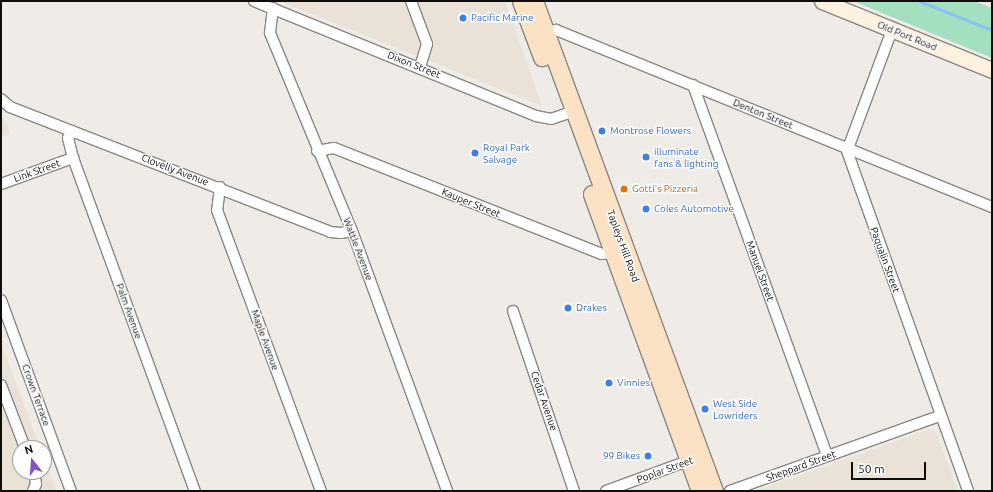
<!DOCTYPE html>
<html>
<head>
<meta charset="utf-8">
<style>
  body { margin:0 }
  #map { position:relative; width:993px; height:492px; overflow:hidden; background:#efebe7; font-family:Ubuntu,sans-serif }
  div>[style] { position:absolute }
  .built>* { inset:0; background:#ebe2d7 }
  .green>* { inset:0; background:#a2e0bf }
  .stream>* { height:3px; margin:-1.5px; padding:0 1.5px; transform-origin:1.5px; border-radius:1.5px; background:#88c2f4 }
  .roads { filter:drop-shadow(1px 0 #8a8783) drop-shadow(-1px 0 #8a8783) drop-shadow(0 1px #8a8783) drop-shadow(0 -1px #8a8783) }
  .street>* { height:10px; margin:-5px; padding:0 5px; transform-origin:5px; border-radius:5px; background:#fff }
  .secondary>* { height:15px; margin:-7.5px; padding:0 7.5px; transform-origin:7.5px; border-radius:7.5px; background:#fdf1e2 }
  .primary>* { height:17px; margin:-8.5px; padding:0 8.5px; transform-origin:8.5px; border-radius:8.5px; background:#fbe2c5 }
  .dots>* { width:11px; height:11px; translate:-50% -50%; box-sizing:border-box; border:2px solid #fff; border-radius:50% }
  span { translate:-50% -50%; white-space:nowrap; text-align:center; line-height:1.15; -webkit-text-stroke:3px #fff; paint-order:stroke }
  .shop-label { font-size:10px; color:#366cbe }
  .left { translate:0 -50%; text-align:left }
  .right { translate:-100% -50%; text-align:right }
  .street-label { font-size:10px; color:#0f0d0c }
  .food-label { font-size:10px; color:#c56008 }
  .frame { position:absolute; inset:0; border:2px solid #0f0d0c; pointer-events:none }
  .north { position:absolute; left:12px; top:440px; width:40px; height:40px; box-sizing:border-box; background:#fff; border:1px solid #9f9e9e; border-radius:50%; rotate:343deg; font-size:11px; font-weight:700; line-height:16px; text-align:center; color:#0f0d0c }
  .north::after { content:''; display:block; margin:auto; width:14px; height:18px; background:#8352cb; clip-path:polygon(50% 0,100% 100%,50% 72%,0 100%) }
  .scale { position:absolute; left:851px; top:462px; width:75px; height:18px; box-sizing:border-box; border:2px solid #0f0d0c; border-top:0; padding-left:5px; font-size:12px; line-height:14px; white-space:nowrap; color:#0f0d0c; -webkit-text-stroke:3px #fff; paint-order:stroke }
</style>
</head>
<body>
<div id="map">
  <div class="built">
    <i style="clip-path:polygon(279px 1px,505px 1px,542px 106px)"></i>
    <i style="clip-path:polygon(1px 116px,4px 117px,10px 134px,1px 137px)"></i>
    <i style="clip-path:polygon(1px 342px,40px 448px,20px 448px,20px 472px,44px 472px,44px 458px,56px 491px,1px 491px)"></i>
    <i style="clip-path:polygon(930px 429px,936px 432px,958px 491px,755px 491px)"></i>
  </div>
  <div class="green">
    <i style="clip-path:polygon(853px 1px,974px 1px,992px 8px,992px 58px)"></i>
  </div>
  <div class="stream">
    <i style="left:919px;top:1px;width:79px;rotate:21.7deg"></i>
  </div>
  <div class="roads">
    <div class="street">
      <i style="left:254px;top:1px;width:305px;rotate:22.2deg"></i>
      <i style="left:536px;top:116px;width:15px;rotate:11deg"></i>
      <i style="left:551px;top:119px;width:24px;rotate:-19deg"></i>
      <i style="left:411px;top:1px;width:46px;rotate:69.6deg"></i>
      <i style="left:427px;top:44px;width:24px;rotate:107deg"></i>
      <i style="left:273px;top:8px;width:25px;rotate:97deg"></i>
      <i style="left:270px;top:33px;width:214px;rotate:67.5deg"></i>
      <i style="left:352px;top:231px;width:277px;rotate:69.9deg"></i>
      <i style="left:892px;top:30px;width:121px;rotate:110.4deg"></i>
      <i style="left:850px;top:143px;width:6px;rotate:129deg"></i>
      <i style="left:846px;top:148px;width:364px;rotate:70.4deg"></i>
      <i style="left:541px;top:34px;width:16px;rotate:-15deg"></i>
      <i style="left:556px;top:30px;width:471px;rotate:22.1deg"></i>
      <i style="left:693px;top:85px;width:394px;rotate:70.1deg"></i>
      <i style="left:1px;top:99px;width:12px;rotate:42deg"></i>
      <i style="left:10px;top:107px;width:344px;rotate:21.3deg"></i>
      <i style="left:330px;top:232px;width:11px;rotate:5deg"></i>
      <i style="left:341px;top:233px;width:11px;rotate:-10deg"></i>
      <i style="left:72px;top:131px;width:8px;rotate:120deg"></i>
      <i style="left:68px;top:138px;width:21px;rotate:76deg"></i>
      <i style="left:73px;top:158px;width:355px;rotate:69.9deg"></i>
      <i style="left:317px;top:151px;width:17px;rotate:-10deg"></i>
      <i style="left:334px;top:148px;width:288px;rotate:21.6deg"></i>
      <i style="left:602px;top:254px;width:15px;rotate:-8deg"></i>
      <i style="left:1px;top:184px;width:77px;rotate:-19.9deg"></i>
      <i style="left:220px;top:187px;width:23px;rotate:97deg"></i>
      <i style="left:217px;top:210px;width:300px;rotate:69.7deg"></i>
      <i style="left:1px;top:300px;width:203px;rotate:69.9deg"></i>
      <i style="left:513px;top:311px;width:190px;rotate:71.3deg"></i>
      <i style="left:1px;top:385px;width:67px;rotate:69.1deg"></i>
      <i style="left:33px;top:491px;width:8px;rotate:-67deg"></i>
      <i style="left:36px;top:484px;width:12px;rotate:-99deg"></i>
      <i style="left:606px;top:491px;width:93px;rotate:-20.2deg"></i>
      <i style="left:730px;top:491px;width:223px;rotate:-19.7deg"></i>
    </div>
    <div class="secondary">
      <i style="left:822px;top:1px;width:183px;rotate:22.1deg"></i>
    </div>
    <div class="primary">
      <i style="left:521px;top:1px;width:60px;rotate:69.4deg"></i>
      <i style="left:534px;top:1px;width:522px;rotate:69.83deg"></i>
      <i style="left:592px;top:194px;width:316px;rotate:70deg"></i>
    </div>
  </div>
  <div class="dots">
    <i style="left:463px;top:18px;background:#3f7fe0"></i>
    <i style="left:602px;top:131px;background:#3f7fe0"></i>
    <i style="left:475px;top:153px;background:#3f7fe0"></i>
    <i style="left:646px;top:157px;background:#3f7fe0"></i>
    <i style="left:624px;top:189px;background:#e8710a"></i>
    <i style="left:646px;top:209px;background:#3f7fe0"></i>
    <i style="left:568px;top:308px;background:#3f7fe0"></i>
    <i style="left:609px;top:383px;background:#3f7fe0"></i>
    <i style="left:705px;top:409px;background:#3f7fe0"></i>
    <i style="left:648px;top:456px;background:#3f7fe0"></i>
  </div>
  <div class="shop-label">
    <span class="left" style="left:471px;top:18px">Pacific Marine</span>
    <span class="left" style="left:610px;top:131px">Montrose Flowers</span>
    <span class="left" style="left:483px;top:153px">Royal Park<br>Salvage</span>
    <span class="left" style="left:654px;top:157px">illuminate<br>fans &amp; lighting</span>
    <span class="left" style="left:654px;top:209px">Coles Automotive</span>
    <span class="left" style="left:576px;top:308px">Drakes</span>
    <span class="left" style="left:617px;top:383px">Vinnies</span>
    <span class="left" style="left:713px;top:409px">West Side<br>Lowriders</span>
    <span class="right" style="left:640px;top:456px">99 Bikes</span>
  </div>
  <div class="street-label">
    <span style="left:907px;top:36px;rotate:22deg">Old Port Road</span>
    <span style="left:414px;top:65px;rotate:22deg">Dixon Street</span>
    <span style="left:763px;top:114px;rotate:22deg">Denton Street</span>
    <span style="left:175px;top:170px;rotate:21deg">Clovelly Avenue</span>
    <span style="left:37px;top:171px;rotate:-20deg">Link Street</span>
    <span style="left:471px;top:203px;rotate:22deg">Kauper Street</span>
    <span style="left:623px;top:246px;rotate:70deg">Tapleys Hill Road</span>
    <span style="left:358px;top:249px;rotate:69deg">Wattle Avenue</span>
    <span style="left:885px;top:260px;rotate:70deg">Paqualin Street</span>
    <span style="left:760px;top:271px;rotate:70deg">Manuel Street</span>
    <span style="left:129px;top:311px;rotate:70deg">Palm Avenue</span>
    <span style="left:265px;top:340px;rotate:70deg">Maple Avenue</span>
    <span style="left:36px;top:395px;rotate:70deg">Crown Terrace</span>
    <span style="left:544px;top:401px;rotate:71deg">Cedar Avenue</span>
    <span style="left:801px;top:466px;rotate:-20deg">Sheppard Street</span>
    <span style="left:665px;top:470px;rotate:-20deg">Poplar Street</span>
  </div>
  <div class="food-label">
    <span class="left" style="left:632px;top:189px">Gotti's Pizzeria</span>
  </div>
  <div class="frame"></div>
  <div class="north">N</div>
  <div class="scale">50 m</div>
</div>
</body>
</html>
